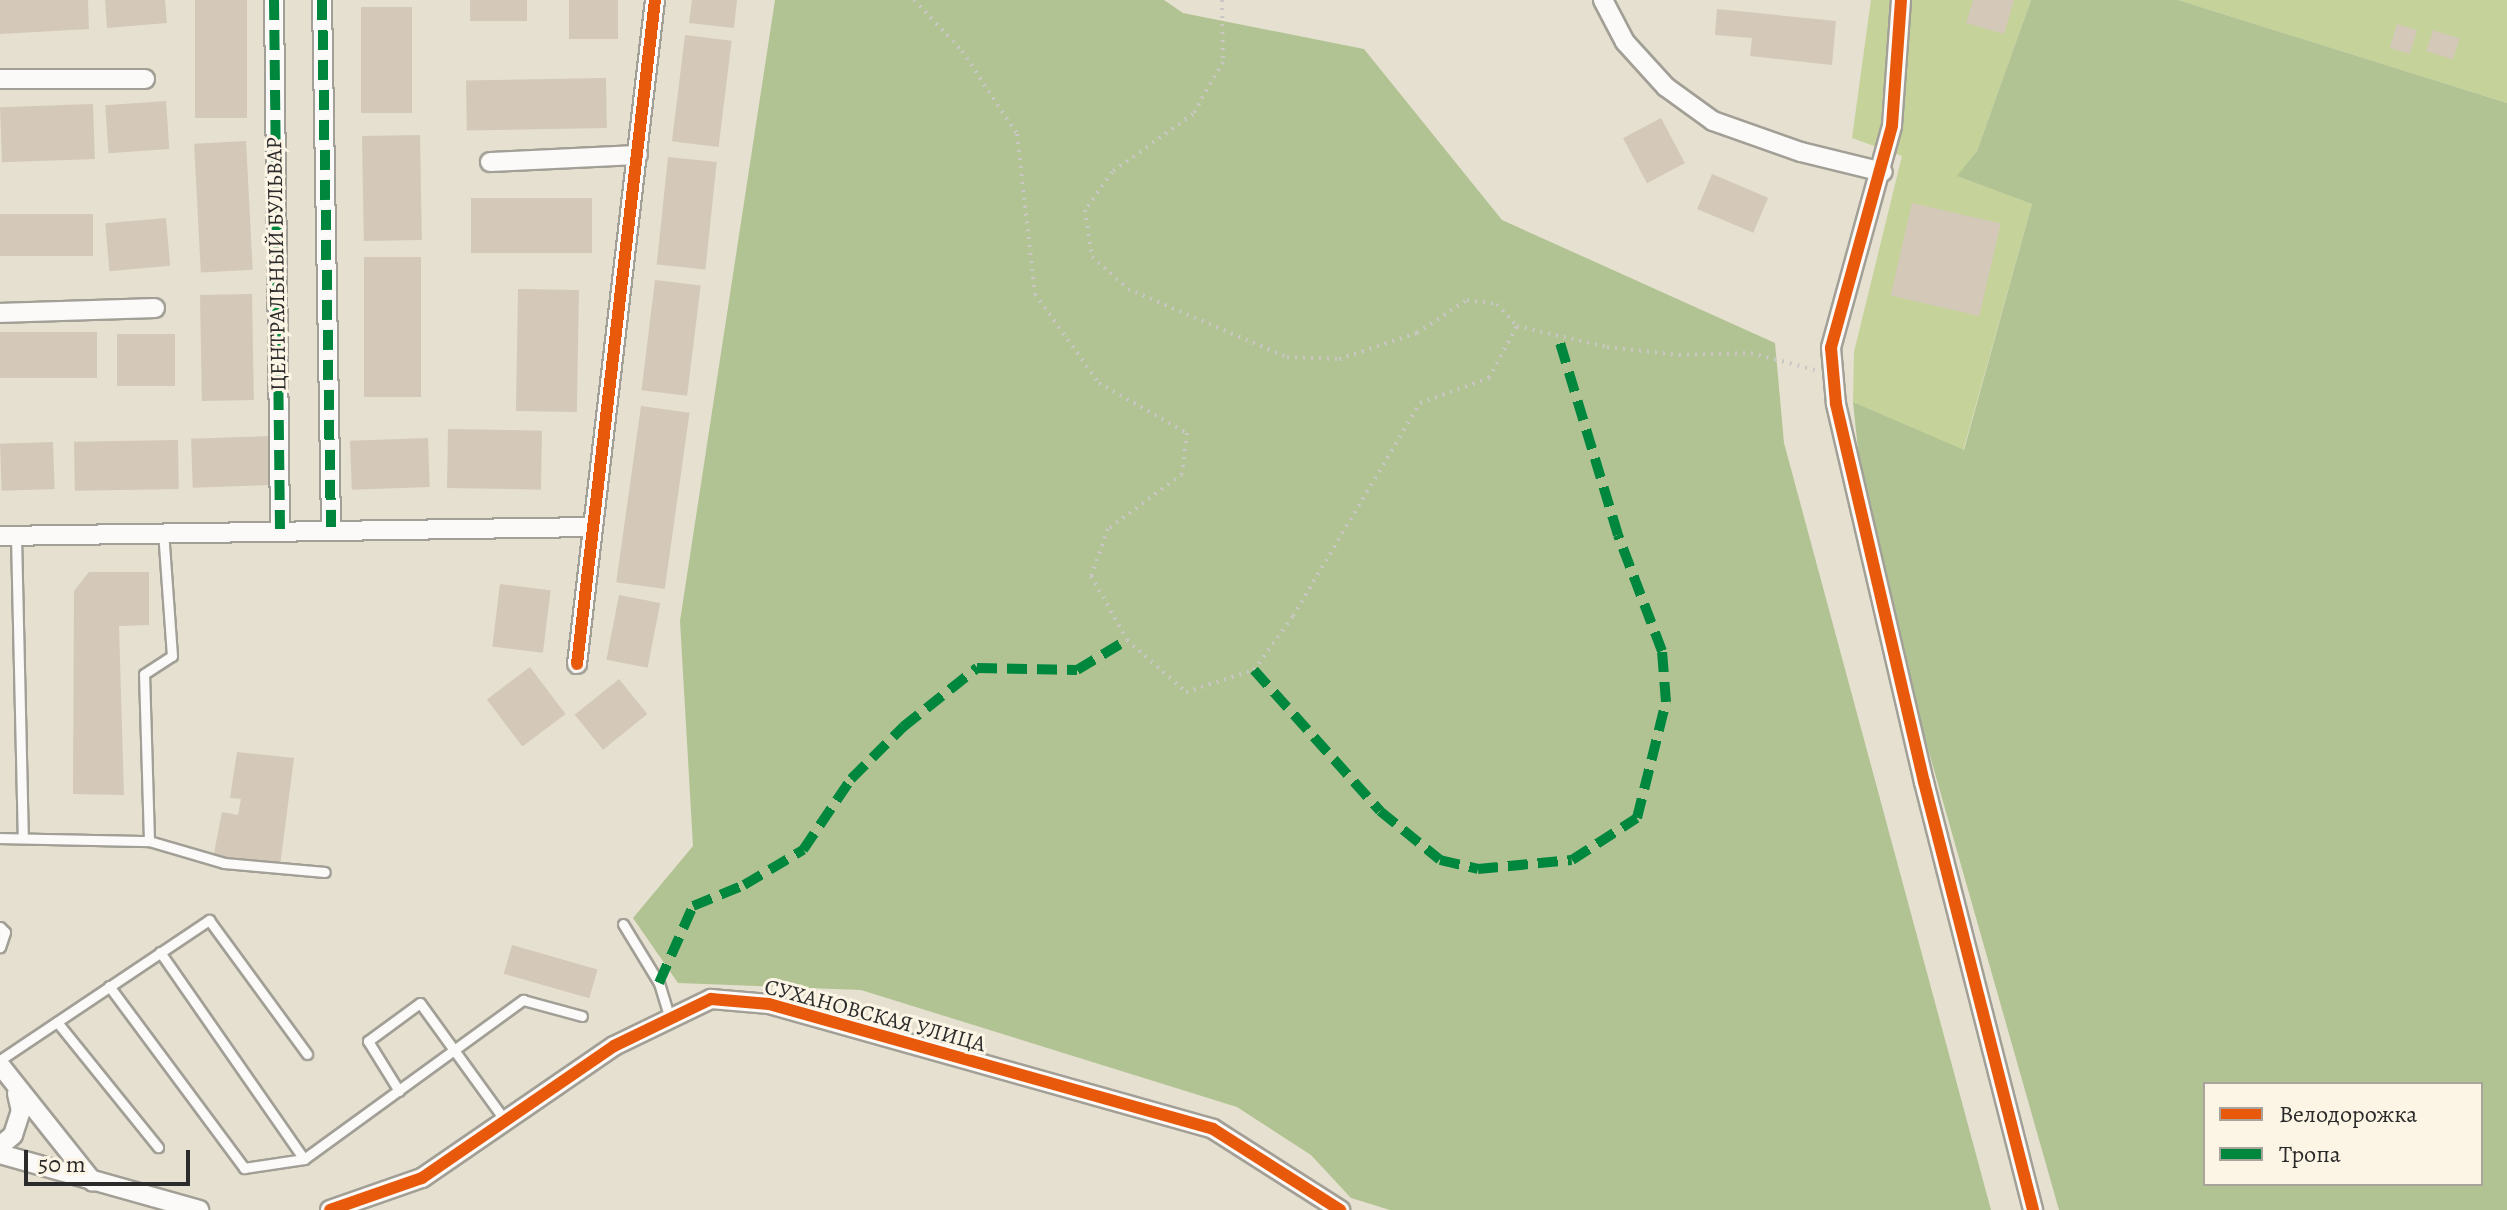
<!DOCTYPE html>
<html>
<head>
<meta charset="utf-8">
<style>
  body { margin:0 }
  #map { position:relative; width:2507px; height:1210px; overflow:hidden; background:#e5e0d0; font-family:Alegreya,serif }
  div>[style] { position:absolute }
  .green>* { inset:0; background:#c5d29a }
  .forest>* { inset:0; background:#b2c393 }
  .building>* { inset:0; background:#d4c8b9; transform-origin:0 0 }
  .path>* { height:4px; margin-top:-2px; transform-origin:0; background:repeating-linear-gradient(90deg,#c8c7c4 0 2px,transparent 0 8px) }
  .roads { filter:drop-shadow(2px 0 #a29f96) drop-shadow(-2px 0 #a29f96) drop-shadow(0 2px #a29f96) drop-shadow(0 -2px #a29f96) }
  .lane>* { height:9px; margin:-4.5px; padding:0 4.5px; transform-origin:4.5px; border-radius:4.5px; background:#fbfaf8 }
  .street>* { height:18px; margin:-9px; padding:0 9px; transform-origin:9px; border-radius:9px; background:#fbfaf8 }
  .quiet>* { height:10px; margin-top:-5px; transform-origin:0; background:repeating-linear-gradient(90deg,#00873e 0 20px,transparent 0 30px) }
  .cycleway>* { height:12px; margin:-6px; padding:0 6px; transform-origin:6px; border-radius:6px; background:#e8590c }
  span { translate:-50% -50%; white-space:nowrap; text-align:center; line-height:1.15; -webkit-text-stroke:6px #fcf5e5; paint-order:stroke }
  .street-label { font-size:22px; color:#2b2b2b }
  .legend { position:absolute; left:2203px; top:1082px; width:280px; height:104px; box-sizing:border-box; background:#fcf5e5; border:2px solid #a8a49b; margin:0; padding:10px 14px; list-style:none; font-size:24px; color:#2b2b2b }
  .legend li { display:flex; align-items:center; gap:16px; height:40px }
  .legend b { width:40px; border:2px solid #a8a49b }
  .scale { position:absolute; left:24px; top:1150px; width:166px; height:36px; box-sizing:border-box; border:4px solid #2b2b2b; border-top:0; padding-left:10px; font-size:24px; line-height:28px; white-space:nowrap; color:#2b2b2b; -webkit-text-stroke:6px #fcf5e5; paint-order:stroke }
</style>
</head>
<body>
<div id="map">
  <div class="green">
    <i style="clip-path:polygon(1871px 0,2031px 0,1977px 151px,1958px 176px,2032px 204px,1963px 451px,1853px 402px,1854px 352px,1902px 156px,1852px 138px)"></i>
    <i style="clip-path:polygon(2178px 0,2507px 0,2507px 103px)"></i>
  </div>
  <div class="forest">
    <i style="clip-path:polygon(775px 0,1164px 0,1183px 13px,1364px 49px,1502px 220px,1775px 343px,1784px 443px,1991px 1210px,1390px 1210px,1351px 1198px,1311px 1155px,1237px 1107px,861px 990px,678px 983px,633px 918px,693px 846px,680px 621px)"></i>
    <i style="clip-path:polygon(evenodd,2031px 0,2178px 0,2507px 103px,2507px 1210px,2059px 1210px,1867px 534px,1853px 402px,1964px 450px,2032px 204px,1957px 176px,1977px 151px,2031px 0,2205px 1084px,2481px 1084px,2481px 1184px,2205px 1184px,2205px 1084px)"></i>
  </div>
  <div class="building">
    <i style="clip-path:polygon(0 0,88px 0,89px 29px,0 34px)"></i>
    <i style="clip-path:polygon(105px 0,165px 0,167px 23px,107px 28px)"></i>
    <i style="left:195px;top:0;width:52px;height:118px"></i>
    <i style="left:470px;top:0;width:57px;height:21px"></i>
    <i style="left:569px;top:0;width:49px;height:39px"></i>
    <i style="clip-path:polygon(692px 0,737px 0,734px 28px,689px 23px)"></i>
    <i style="clip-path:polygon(1973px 0,2014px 0,2004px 34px,1966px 23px)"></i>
    <i style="left:361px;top:7px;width:51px;height:106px"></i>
    <i style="clip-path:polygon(1717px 9px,1836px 21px,1832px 65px,1750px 56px,1752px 38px,1715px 35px)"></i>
    <i style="left:2397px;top:24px;width:21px;height:25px;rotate:17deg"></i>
    <i style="left:2433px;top:30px;width:28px;height:22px;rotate:18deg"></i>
    <i style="left:685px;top:35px;width:47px;height:107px;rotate:7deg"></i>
    <i style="left:606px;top:78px;width:50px;height:140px;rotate:89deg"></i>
    <i style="left:166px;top:101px;width:48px;height:61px;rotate:86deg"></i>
    <i style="left:93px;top:104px;width:55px;height:93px;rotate:88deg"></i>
    <i style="left:1661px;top:118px;width:51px;height:43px;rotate:62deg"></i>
    <i style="left:420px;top:135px;width:105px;height:58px;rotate:89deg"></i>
    <i style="left:246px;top:141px;width:129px;height:52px;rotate:87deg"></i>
    <i style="left:668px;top:157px;width:49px;height:108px;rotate:6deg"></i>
    <i style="left:1712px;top:174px;width:61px;height:38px;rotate:23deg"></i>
    <i style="left:592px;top:198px;width:55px;height:121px;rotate:90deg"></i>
    <i style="left:1912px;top:203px;width:91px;height:95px;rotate:13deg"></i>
    <i style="left:93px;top:214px;width:42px;height:93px;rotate:90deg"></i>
    <i style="left:166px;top:218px;width:48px;height:61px;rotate:85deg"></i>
    <i style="left:364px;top:257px;width:57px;height:140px"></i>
    <i style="left:655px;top:280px;width:46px;height:111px;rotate:7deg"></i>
    <i style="left:518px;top:289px;width:61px;height:122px;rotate:1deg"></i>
    <i style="left:252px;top:294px;width:106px;height:52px;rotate:89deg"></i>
    <i style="left:0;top:332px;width:97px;height:46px"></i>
    <i style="left:117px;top:334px;width:58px;height:52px"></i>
    <i style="left:641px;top:406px;width:49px;height:178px;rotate:8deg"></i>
    <i style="left:448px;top:429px;width:94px;height:59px;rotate:1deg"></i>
    <i style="left:269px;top:436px;width:49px;height:78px;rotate:88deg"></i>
    <i style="left:428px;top:438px;width:49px;height:78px;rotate:88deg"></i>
    <i style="left:178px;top:440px;width:49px;height:104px;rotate:89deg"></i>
    <i style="left:53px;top:442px;width:47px;height:53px;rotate:88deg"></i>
    <i style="clip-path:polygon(89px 572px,149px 572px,149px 625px,119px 626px,124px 795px,73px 794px,74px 591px)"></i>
    <i style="left:500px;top:584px;width:51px;height:63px;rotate:7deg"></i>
    <i style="left:619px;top:595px;width:42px;height:66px;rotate:11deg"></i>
    <i style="left:530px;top:667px;width:59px;height:54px;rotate:53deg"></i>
    <i style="left:619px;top:679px;width:45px;height:57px;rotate:51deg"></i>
    <i style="clip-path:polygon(237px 752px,294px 758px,280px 866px,213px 858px,222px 812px,238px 815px,241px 799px,230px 798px)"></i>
    <i style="left:512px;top:945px;width:89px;height:30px;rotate:16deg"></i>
  </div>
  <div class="path">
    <i style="left:914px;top:0;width:70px;rotate:46.7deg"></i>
    <i style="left:962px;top:51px;width:100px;rotate:56.5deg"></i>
    <i style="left:1017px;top:134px;width:161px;rotate:83.6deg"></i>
    <i style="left:1035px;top:294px;width:110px;rotate:54.3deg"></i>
    <i style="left:1099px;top:383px;width:101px;rotate:29.6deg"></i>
    <i style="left:1187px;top:433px;width:41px;rotate:97deg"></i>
    <i style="left:1182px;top:474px;width:92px;rotate:143.4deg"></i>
    <i style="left:1108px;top:529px;width:50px;rotate:109.9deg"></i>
    <i style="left:1091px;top:576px;width:73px;rotate:60.6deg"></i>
    <i style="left:1127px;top:640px;width:79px;rotate:41.4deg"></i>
    <i style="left:1186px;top:692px;width:71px;rotate:-17.9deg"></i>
    <i style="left:1254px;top:670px;width:67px;rotate:-54.2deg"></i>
    <i style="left:1293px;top:616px;width:248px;rotate:-59.2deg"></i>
    <i style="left:1420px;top:403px;width:73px;rotate:-19.9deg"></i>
    <i style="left:1489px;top:378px;width:59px;rotate:-61.7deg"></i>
    <i style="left:1222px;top:0;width:62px;rotate:89.1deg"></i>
    <i style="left:1223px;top:62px;width:60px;rotate:120deg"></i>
    <i style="left:1193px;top:114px;width:100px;rotate:144.4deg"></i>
    <i style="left:1112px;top:172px;width:47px;rotate:125.4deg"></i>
    <i style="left:1085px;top:210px;width:48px;rotate:81.5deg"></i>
    <i style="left:1092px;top:257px;width:48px;rotate:41.6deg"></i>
    <i style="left:1128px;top:289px;width:173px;rotate:23.2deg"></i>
    <i style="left:1287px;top:357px;width:52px;rotate:2.2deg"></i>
    <i style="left:1339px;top:359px;width:82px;rotate:-18.4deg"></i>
    <i style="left:1417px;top:333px;width:60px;rotate:-33.4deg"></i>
    <i style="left:1467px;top:300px;width:30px;rotate:8deg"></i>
    <i style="left:1497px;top:304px;width:30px;rotate:48deg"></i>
    <i style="left:1517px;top:326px;width:92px;rotate:13.1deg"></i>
    <i style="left:1607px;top:347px;width:72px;rotate:6.3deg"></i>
    <i style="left:1679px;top:355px;width:72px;rotate:-1.6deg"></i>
    <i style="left:1751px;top:353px;width:66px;rotate:14.9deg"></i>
  </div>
  <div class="roads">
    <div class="lane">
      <i style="left:16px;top:536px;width:301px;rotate:88.7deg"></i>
      <i style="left:0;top:838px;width:149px;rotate:1.2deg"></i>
      <i style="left:149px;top:841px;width:167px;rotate:-91.7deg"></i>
      <i style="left:144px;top:674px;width:33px;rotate:-33deg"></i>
      <i style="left:172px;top:656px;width:125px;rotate:-94.1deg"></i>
      <i style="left:149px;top:841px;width:78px;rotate:16.3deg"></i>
      <i style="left:224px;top:863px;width:101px;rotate:5.1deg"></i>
      <i style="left:623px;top:924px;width:69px;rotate:58.6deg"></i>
      <i style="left:659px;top:983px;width:34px;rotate:73deg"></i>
      <i style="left:0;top:927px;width:7px;rotate:45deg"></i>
      <i style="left:5px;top:932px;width:16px;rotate:108deg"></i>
      <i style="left:160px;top:952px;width:252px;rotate:55.2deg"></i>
      <i style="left:109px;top:986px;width:227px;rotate:53.4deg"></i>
      <i style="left:244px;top:1168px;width:61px;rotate:-8.5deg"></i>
      <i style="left:304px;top:1159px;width:271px;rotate:-36deg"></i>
      <i style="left:523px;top:1000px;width:61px;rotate:15.2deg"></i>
      <i style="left:57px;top:1022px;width:161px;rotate:51.1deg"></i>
      <i style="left:0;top:1060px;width:252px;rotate:-33.8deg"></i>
      <i style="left:209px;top:920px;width:166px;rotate:53.8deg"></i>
      <i style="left:399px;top:1091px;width:59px;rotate:-121.8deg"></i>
      <i style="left:368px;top:1041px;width:64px;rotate:-36.2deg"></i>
      <i style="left:420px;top:1003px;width:147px;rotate:54.1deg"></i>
    </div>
    <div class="street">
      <i style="left:274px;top:0;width:529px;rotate:89.35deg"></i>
      <i style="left:322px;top:0;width:527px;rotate:89.02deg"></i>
      <i style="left:1603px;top:0;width:47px;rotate:62.4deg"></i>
      <i style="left:1625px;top:42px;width:61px;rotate:47.7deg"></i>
      <i style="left:1666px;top:87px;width:58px;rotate:35.9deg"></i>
      <i style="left:1713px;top:121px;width:93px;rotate:19.4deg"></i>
      <i style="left:1801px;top:152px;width:84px;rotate:13.7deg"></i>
      <i style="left:1901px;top:0;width:126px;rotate:94.1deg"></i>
      <i style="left:1892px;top:126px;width:230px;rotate:105.4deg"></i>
      <i style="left:1831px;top:348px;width:56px;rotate:84.9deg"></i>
      <i style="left:1836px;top:404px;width:388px;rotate:76.9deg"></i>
      <i style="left:1924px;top:782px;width:442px;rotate:75.7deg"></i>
      <i style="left:0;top:79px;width:145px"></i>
      <i style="left:490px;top:162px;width:148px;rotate:-2.7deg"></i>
      <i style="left:0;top:313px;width:155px;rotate:-1.8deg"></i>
      <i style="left:0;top:536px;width:593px;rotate:-0.87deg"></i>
      <i style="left:577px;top:664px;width:669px;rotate:-83.3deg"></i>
      <i style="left:0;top:1065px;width:149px;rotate:51.5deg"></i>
      <i style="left:0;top:1146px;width:17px;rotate:-40deg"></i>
      <i style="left:13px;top:1135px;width:25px;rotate:-72deg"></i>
      <i style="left:21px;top:1111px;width:18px;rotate:-103deg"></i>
      <i style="left:0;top:1154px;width:207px;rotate:15.7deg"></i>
      <i style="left:330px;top:1210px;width:97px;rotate:-19.2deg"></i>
      <i style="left:422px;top:1178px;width:233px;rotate:-34.5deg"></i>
      <i style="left:614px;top:1046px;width:108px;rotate:-25.9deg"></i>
      <i style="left:711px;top:999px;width:58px;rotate:4.9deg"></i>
      <i style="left:769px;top:1004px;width:461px;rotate:15.7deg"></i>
      <i style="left:1213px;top:1129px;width:151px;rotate:32.5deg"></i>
    </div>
  </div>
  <div class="quiet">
    <i style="left:274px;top:0;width:529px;rotate:89.35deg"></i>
    <i style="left:322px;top:0;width:527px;rotate:89.02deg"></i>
    <i style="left:1254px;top:670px;width:189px;rotate:48.2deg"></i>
    <i style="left:1380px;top:811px;width:77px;rotate:39.2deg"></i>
    <i style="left:1440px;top:860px;width:39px;rotate:13deg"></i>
    <i style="left:1478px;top:869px;width:94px;rotate:-5.5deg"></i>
    <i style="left:1572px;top:860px;width:77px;rotate:-32.9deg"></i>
    <i style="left:1637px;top:818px;width:120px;rotate:-76deg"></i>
    <i style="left:1666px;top:702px;width:51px;rotate:-94.5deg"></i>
    <i style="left:1662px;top:651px;width:124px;rotate:-110.8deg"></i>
    <i style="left:1618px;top:535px;width:208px;rotate:-106.8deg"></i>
    <i style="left:659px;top:983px;width:84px;rotate:-66.2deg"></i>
    <i style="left:693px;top:906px;width:55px;rotate:-22.4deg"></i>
    <i style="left:744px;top:885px;width:69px;rotate:-30.7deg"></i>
    <i style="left:803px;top:850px;width:86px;rotate:-55.9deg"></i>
    <i style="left:851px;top:779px;width:74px;rotate:-45deg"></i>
    <i style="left:903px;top:727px;width:95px;rotate:-38.6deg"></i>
    <i style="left:977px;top:668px;width:100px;rotate:1.1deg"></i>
    <i style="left:1077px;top:670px;width:58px;rotate:-31deg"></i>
  </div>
  <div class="cycleway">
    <i style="left:1901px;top:0;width:126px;rotate:94.1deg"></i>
    <i style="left:1892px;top:126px;width:230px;rotate:105.4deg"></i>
    <i style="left:1831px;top:348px;width:56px;rotate:84.9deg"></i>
    <i style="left:1836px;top:404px;width:388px;rotate:76.9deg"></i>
    <i style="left:1924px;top:782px;width:442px;rotate:75.7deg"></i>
    <i style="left:577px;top:664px;width:669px;rotate:-83.3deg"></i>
    <i style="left:330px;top:1210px;width:97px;rotate:-19.2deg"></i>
    <i style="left:422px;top:1178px;width:233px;rotate:-34.5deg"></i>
    <i style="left:614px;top:1046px;width:108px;rotate:-25.9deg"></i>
    <i style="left:711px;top:999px;width:58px;rotate:4.9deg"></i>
    <i style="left:769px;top:1004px;width:461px;rotate:15.7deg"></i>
    <i style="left:1213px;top:1129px;width:151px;rotate:32.5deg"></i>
  </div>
  <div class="street-label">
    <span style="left:277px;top:264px;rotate:-91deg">ЦЕНТРАЛЬНЫЙ БУЛЬВАР</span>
    <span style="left:875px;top:1016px;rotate:15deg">СУХАНОВСКАЯ УЛИЦА</span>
  </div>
  <ul class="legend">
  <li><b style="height:10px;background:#e8590c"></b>Велодорожка</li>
  <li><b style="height:10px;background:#00873e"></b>Тропа</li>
  </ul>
  <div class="scale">50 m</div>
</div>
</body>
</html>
